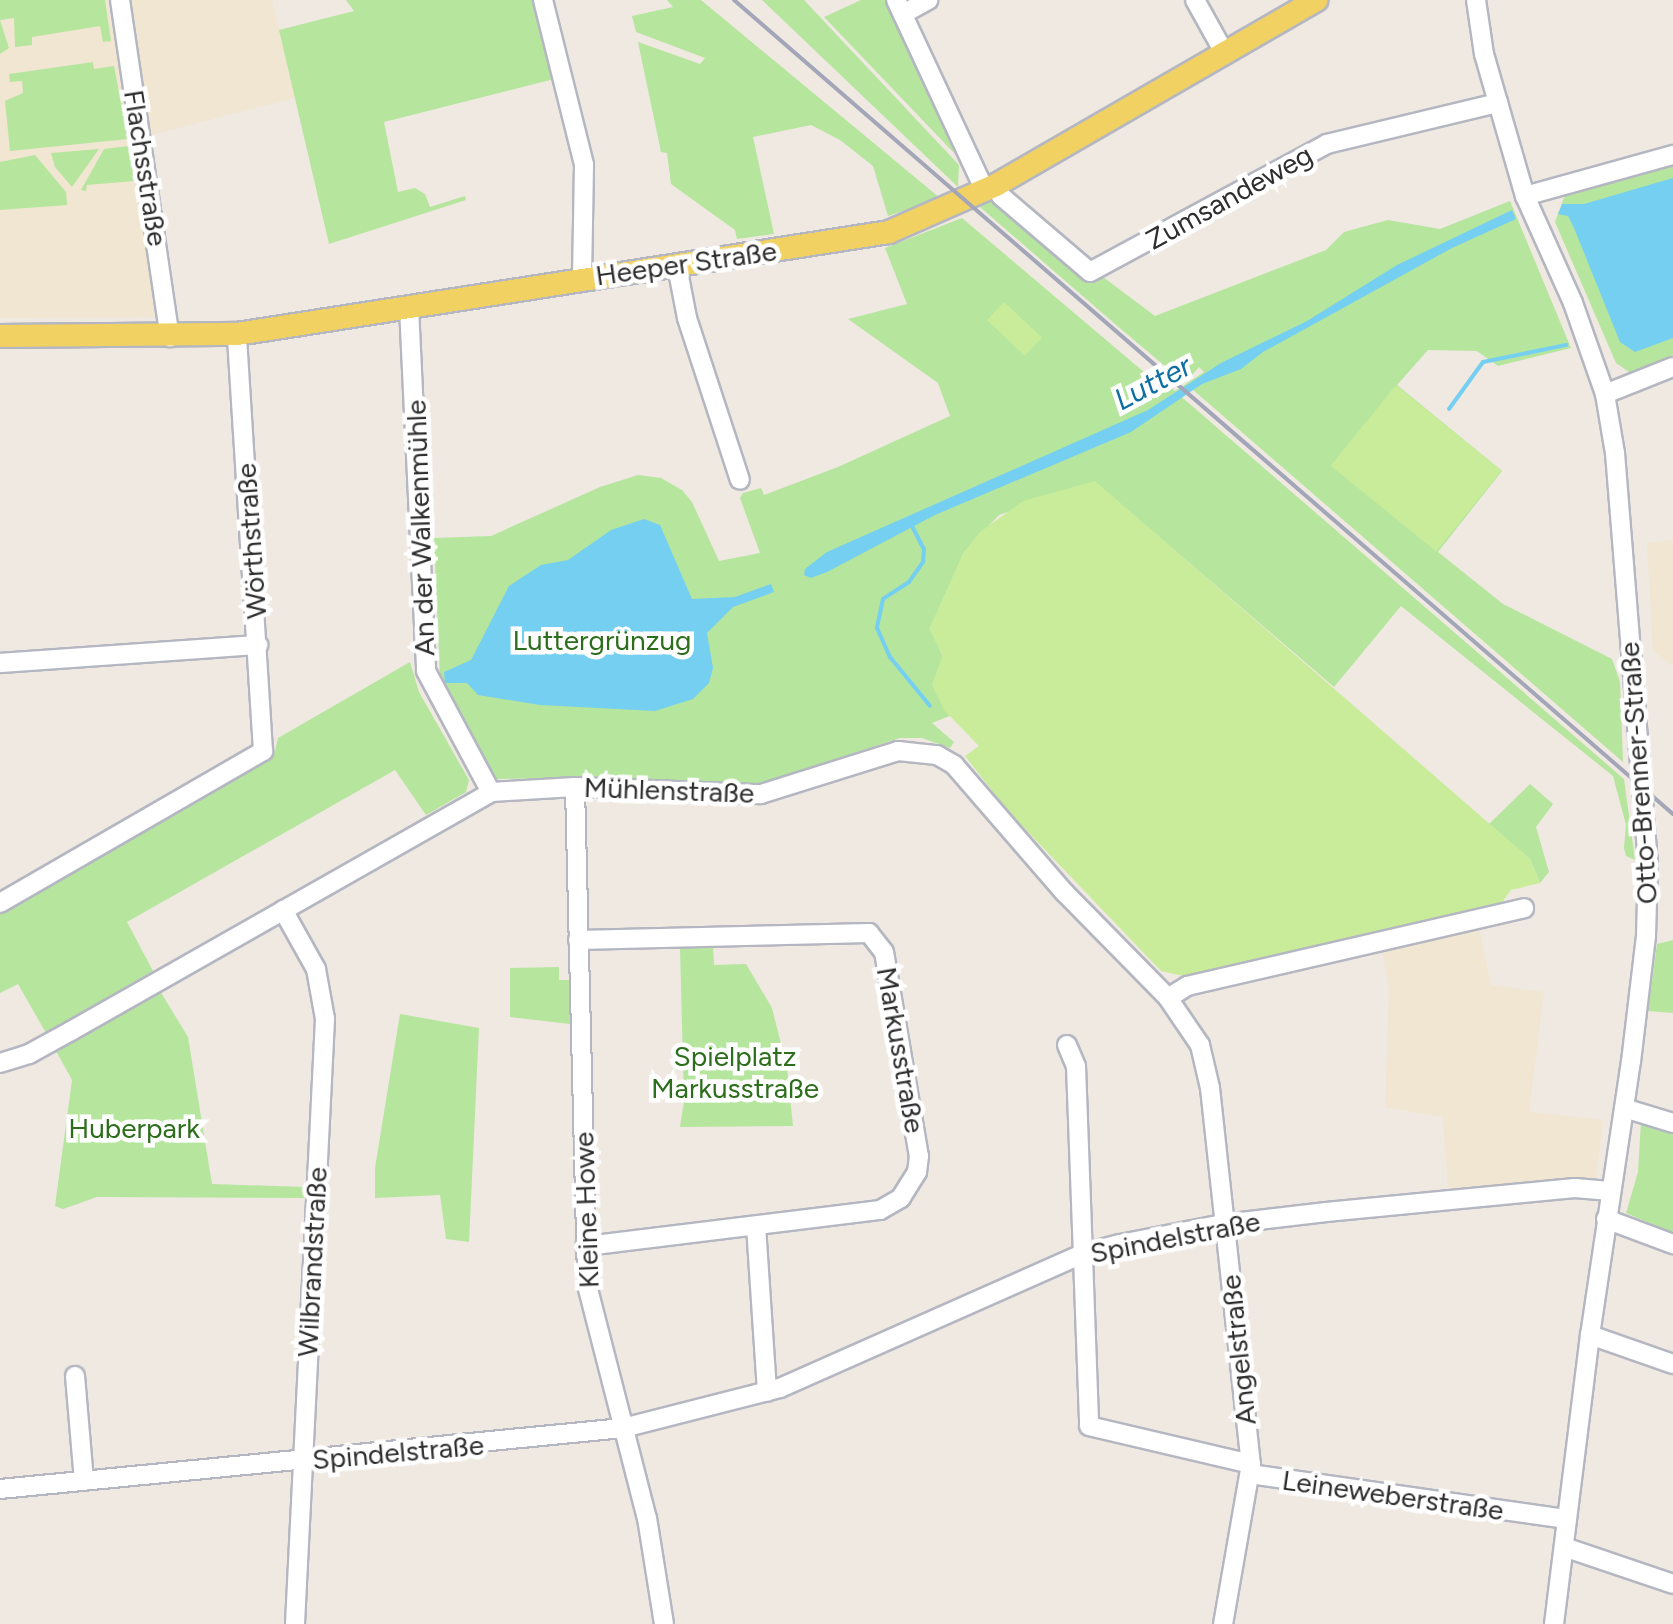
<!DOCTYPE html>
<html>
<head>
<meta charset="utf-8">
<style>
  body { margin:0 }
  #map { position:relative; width:1673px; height:1624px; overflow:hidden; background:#efe9e1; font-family:Figtree,sans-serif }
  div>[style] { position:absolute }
  .education>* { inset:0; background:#f0e6d1 }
  .green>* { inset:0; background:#b6e59e }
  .pitch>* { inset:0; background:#c9ec9a; transform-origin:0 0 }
  .water>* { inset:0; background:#75cff0 }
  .stream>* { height:4px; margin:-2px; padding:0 2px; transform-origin:2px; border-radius:2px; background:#75cff0 }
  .roads { filter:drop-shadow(2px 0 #b4b7c1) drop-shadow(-2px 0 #b4b7c1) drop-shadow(0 2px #b4b7c1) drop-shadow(0 -2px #b4b7c1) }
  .minor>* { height:18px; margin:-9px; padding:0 9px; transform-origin:9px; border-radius:9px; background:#fff }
  .major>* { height:22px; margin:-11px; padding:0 11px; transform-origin:11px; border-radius:11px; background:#f2d163 }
  .rail>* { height:4px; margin:-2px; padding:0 2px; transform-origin:2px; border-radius:2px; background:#a3a6b8 }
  span { translate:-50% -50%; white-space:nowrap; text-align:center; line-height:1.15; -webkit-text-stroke:9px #fff; paint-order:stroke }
  .street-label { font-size:28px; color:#2e2e2e }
  .park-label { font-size:28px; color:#2c6e1b }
  .water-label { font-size:30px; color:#0d6fa3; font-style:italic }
</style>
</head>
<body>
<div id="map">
  <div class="education">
    <i style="clip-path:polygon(0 0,108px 0,158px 317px,0 318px)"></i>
    <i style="clip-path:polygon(129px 0,272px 0,295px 98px,151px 135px)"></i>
    <i style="clip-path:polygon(1673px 540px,1673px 666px,1653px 651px,1647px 543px)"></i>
    <i style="clip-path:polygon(1479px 928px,1491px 985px,1544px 992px,1529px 1112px,1603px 1120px,1596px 1179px,1448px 1190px,1443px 1117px,1385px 1107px,1389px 988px,1382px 951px)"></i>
  </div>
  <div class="green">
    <i style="clip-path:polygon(0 0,105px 0,111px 41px,103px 42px,100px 26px,32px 37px,32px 45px,15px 47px,14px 18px,0 20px,9px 48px,0 54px)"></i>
    <i style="clip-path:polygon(346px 0,537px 0,558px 78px,384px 122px,398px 192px,415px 188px,425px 194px,430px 207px,465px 196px,466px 200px,329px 244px,279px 30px,354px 11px)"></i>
    <i style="clip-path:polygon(667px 0,701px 0,940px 198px,888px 216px,873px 166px,840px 140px,811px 125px,753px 137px,774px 234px,737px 239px,735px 230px,671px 184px,667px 153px,661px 152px,638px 42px,700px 64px,705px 58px,636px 32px,632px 16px,673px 7px)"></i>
    <i style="clip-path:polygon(762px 0,804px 0,959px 165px,958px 187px)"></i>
    <i style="clip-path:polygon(861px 0,886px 0,937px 104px,954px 153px,824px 17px)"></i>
    <i style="clip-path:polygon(93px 62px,94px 69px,114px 66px,128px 139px,10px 151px,5px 101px,23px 93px,22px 81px,10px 82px,9px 74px)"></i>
    <i style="clip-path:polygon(129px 146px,134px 181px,87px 185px,86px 191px,81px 190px,104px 149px)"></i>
    <i style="clip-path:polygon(99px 149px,72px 187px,55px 167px,51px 153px)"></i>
    <i style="clip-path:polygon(35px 155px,66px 192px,67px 205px,0 210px,0 162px)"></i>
    <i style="clip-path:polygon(1673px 166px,1673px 355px,1632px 374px,1616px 363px,1555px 222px,1565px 195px)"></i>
    <i style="clip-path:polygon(995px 196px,1155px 316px,1326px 250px,1344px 232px,1388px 220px,1440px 229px,1510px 201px,1571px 348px,1498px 366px,1477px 351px,1428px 350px,1397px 385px,1502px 471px,1438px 552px,1503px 604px,1612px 659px,1620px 682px,1623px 762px,1192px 389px,1211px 379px,1208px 375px,1177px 393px,1624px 779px,1635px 860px,1626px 856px,1624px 848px,1626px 825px,1613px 776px,1401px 606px,1334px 687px,1095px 482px,999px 515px,964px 552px,930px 629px,943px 656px,944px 710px,952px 715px,932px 723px,954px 742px,950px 748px,922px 738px,900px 738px,750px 787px,598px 778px,494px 779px,440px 677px,434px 538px,491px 536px,600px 487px,638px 475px,661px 478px,682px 490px,692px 502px,719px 561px,760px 553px,740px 498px,743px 493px,761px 488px,764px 495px,838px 467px,950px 416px,938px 383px,848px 319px,907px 304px,885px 248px,962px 218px,1151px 378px,1160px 378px,1175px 391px,1204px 372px,1199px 367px,1185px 383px,1115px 324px,980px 207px)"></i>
    <i style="clip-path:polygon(410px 662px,419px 692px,469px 780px,466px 792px,426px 815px,395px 770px,127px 922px,153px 971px,46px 1033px,18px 984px,0 993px,0 908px,275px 751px,278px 738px)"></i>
    <i style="clip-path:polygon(1530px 784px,1553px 804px,1536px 827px,1549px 872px,1540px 883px,1530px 859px,1489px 824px)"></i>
    <i style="clip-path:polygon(1673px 940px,1673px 1013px,1648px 1011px,1657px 944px)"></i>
    <i style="clip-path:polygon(713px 946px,714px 965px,746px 964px,772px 1008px,787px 1068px,793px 1126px,680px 1127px,684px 1102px,680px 948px)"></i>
    <i style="clip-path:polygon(559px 967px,559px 980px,569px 980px,570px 1024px,510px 1017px,510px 968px)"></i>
    <i style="clip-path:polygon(160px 991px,188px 1037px,212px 1184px,305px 1187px,305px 1198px,97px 1197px,63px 1209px,55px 1206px,72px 1080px,56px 1051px)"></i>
    <i style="clip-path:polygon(400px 1014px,479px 1028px,469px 1242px,446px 1239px,440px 1195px,375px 1198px,375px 1168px)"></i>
    <i style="clip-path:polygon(1641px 1122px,1673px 1131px,1673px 1233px,1626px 1213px,1638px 1172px)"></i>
  </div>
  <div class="pitch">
    <i style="left:1004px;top:302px;width:52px;height:25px;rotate:43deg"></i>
    <i style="left:1396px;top:385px;width:136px;height:104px;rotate:39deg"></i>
    <i style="clip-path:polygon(1095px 481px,1530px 859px,1540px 883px,1511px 890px,1499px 906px,1188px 977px,1161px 971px,1007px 810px,965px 756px,979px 746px,944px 710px,932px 685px,943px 655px,929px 629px,964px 552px,980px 532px,1023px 501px)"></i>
  </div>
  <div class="water">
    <i style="clip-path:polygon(1673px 178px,1673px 338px,1635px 352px,1620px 342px,1574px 228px,1568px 216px,1558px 214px,1562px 204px,1584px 204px)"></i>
    <i style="clip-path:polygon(1512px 210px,1516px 219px,1452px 248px,1263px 352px,1241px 369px,1202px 384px,1131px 432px,935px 515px,827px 572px,811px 578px,804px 575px,805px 569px,827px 552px,1148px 410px,1221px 363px,1307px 321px,1397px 265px)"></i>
    <i style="clip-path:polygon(644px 519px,660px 525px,692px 599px,735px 597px,771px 584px,774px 592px,733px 607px,707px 633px,713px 668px,709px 683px,693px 699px,655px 711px,540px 705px,478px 695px,467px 683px,445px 683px,444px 672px,471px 660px,509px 586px,541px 565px,568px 560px,611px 530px)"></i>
  </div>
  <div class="stream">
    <i style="left:1449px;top:409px;width:58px;rotate:-54.1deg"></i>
    <i style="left:1483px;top:362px;width:85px;rotate:-11.6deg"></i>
    <i style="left:910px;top:522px;width:30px;rotate:63deg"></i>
    <i style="left:924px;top:549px;width:13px;rotate:94deg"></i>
    <i style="left:923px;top:562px;width:24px;rotate:125deg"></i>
    <i style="left:909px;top:582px;width:31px;rotate:147deg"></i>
    <i style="left:883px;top:599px;width:30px;rotate:102deg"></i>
    <i style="left:877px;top:628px;width:32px;rotate:66deg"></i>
    <i style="left:890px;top:657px;width:63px;rotate:50.8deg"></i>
  </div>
  <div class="roads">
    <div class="minor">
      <i style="left:120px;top:0;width:341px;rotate:81.6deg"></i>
      <i style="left:543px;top:0;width:170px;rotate:76deg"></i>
      <i style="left:584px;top:165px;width:114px;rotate:91deg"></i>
      <i style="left:896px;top:0;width:211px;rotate:65deg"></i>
      <i style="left:1195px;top:0;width:62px;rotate:60.9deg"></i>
      <i style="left:1476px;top:0;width:55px;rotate:81.6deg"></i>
      <i style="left:1484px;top:54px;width:148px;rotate:73.9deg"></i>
      <i style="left:1525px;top:196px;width:117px;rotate:65.8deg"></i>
      <i style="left:1573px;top:303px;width:96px;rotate:70.6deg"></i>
      <i style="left:1605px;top:394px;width:60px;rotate:80.4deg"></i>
      <i style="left:1615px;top:453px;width:412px;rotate:85.4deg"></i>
      <i style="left:1648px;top:864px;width:72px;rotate:91.6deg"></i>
      <i style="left:1646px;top:936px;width:126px;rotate:96.8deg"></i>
      <i style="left:1631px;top:1061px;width:277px;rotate:98.5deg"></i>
      <i style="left:1590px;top:1335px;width:291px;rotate:97.1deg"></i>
      <i style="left:903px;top:14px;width:29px;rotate:-29deg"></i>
      <i style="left:996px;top:185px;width:12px;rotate:66deg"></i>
      <i style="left:1001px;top:196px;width:117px;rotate:40.5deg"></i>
      <i style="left:1090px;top:272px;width:269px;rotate:-28.4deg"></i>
      <i style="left:1327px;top:144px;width:176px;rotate:-13.5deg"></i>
      <i style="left:1525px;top:196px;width:154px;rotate:-15.5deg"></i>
      <i style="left:677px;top:266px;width:53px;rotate:79.1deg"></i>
      <i style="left:687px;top:318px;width:170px;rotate:71.9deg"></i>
      <i style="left:409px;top:307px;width:364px;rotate:87.3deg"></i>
      <i style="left:426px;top:671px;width:137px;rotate:61.8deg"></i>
      <i style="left:1605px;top:394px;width:73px;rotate:-21.7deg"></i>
      <i style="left:0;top:663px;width:259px;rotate:-4deg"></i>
      <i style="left:575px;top:787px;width:498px;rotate:88.6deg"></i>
      <i style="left:587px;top:1285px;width:241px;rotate:75.6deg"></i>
      <i style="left:647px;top:1518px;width:107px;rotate:80.9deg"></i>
      <i style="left:0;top:903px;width:304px;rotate:-30deg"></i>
      <i style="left:263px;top:751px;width:418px;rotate:-93.6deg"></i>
      <i style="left:283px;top:910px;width:68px;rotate:60.8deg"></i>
      <i style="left:316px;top:969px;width:51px;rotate:79.8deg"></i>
      <i style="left:325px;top:1019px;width:606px;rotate:92.84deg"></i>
      <i style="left:578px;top:940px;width:291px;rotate:-1.4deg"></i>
      <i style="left:869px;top:933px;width:24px;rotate:52deg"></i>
      <i style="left:884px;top:952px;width:207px;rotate:80.3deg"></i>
      <i style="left:919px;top:1156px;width:16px;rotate:97deg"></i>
      <i style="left:917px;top:1172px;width:31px;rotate:122deg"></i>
      <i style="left:901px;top:1198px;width:24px;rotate:150deg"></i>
      <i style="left:880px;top:1210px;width:297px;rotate:173deg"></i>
      <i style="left:1168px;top:998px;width:22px;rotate:-32deg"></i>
      <i style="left:1187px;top:986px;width:346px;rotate:-13deg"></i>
      <i style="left:1067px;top:1045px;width:23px;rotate:67deg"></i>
      <i style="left:1076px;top:1066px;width:360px;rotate:87.9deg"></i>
      <i style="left:1089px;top:1426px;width:166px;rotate:13.2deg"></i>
      <i style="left:0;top:1063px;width:30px;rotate:-17deg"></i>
      <i style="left:29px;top:1054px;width:48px;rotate:-28.7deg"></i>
      <i style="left:71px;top:1031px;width:483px;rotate:-29.6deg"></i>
      <i style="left:491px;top:792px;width:84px;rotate:-3.4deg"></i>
      <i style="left:575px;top:787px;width:186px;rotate:2.2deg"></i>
      <i style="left:761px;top:794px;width:144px;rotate:-17.4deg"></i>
      <i style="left:898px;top:751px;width:39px;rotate:6deg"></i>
      <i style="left:937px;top:755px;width:20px;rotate:30deg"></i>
      <i style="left:954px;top:765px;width:168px;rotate:49.1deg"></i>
      <i style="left:1064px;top:892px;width:148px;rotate:45.5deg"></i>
      <i style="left:1168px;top:998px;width:57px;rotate:55.8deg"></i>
      <i style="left:1200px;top:1045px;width:44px;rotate:76.9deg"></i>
      <i style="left:1210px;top:1088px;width:378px;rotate:83.8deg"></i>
      <i style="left:1251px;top:1464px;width:162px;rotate:99.9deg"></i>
      <i style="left:1624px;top:1108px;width:51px;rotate:17deg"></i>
      <i style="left:1606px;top:1219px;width:72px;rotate:20.5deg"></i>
      <i style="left:756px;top:1226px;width:166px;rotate:86.2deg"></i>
      <i style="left:1590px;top:1335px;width:88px;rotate:19.3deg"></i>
      <i style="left:75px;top:1376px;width:105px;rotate:85.1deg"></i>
      <i style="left:1250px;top:1474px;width:320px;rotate:8.1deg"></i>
      <i style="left:0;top:1489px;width:626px;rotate:-5.59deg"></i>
      <i style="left:623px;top:1428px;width:162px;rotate:-14.3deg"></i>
      <i style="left:780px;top:1388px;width:330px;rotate:-23.9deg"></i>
      <i style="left:1082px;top:1254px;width:39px;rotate:-15deg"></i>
      <i style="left:1120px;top:1244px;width:106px;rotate:-10.9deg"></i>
      <i style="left:1224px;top:1224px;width:103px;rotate:-6.7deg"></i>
      <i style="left:1326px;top:1212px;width:250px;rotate:-5.5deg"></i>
      <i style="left:1575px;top:1188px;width:35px;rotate:5deg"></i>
      <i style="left:1564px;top:1547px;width:115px;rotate:18.7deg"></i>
    </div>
    <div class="major">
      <i style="left:0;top:336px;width:237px;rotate:-0.5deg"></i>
      <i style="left:237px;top:334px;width:660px;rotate:-8.89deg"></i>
      <i style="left:889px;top:232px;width:117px;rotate:-23.7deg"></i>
      <i style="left:996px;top:185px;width:370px;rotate:-30deg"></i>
    </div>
  </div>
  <div class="rail">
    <i style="left:734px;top:0;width:1243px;rotate:40.92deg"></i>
  </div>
  <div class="street-label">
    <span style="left:146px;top:168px;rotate:81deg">Flachsstraße</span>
    <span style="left:1229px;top:197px;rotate:-29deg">Zumsandeweg</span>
    <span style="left:686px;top:263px;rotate:-8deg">Heeper Straße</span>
    <span style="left:420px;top:528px;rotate:-92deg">An der Walkenmühle</span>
    <span style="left:251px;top:541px;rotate:-94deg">Wörthstraße</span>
    <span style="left:1638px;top:773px;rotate:-94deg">Otto-Brenner-Straße</span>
    <span style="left:669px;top:790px;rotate:2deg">Mühlenstraße</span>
    <span style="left:901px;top:1050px;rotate:80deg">Markusstraße</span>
    <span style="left:586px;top:1210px;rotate:-92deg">Kleine Howe</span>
    <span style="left:1175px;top:1237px;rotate:-11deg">Spindelstraße</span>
    <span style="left:312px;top:1262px;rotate:-87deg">Wilbrandstraße</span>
    <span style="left:1238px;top:1350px;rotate:-96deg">Angelstraße</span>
    <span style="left:398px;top:1452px;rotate:-5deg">Spindelstraße</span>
    <span style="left:1393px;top:1495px;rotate:8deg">Leineweberstraße</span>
  </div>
  <div class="park-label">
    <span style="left:602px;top:640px">Luttergrünzug</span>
    <span style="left:735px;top:1072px">Spielplatz<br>Markusstraße</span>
    <span style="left:134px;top:1128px">Huberpark</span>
  </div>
  <div class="water-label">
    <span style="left:1153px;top:383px;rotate:-28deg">Lutter</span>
  </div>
</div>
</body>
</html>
